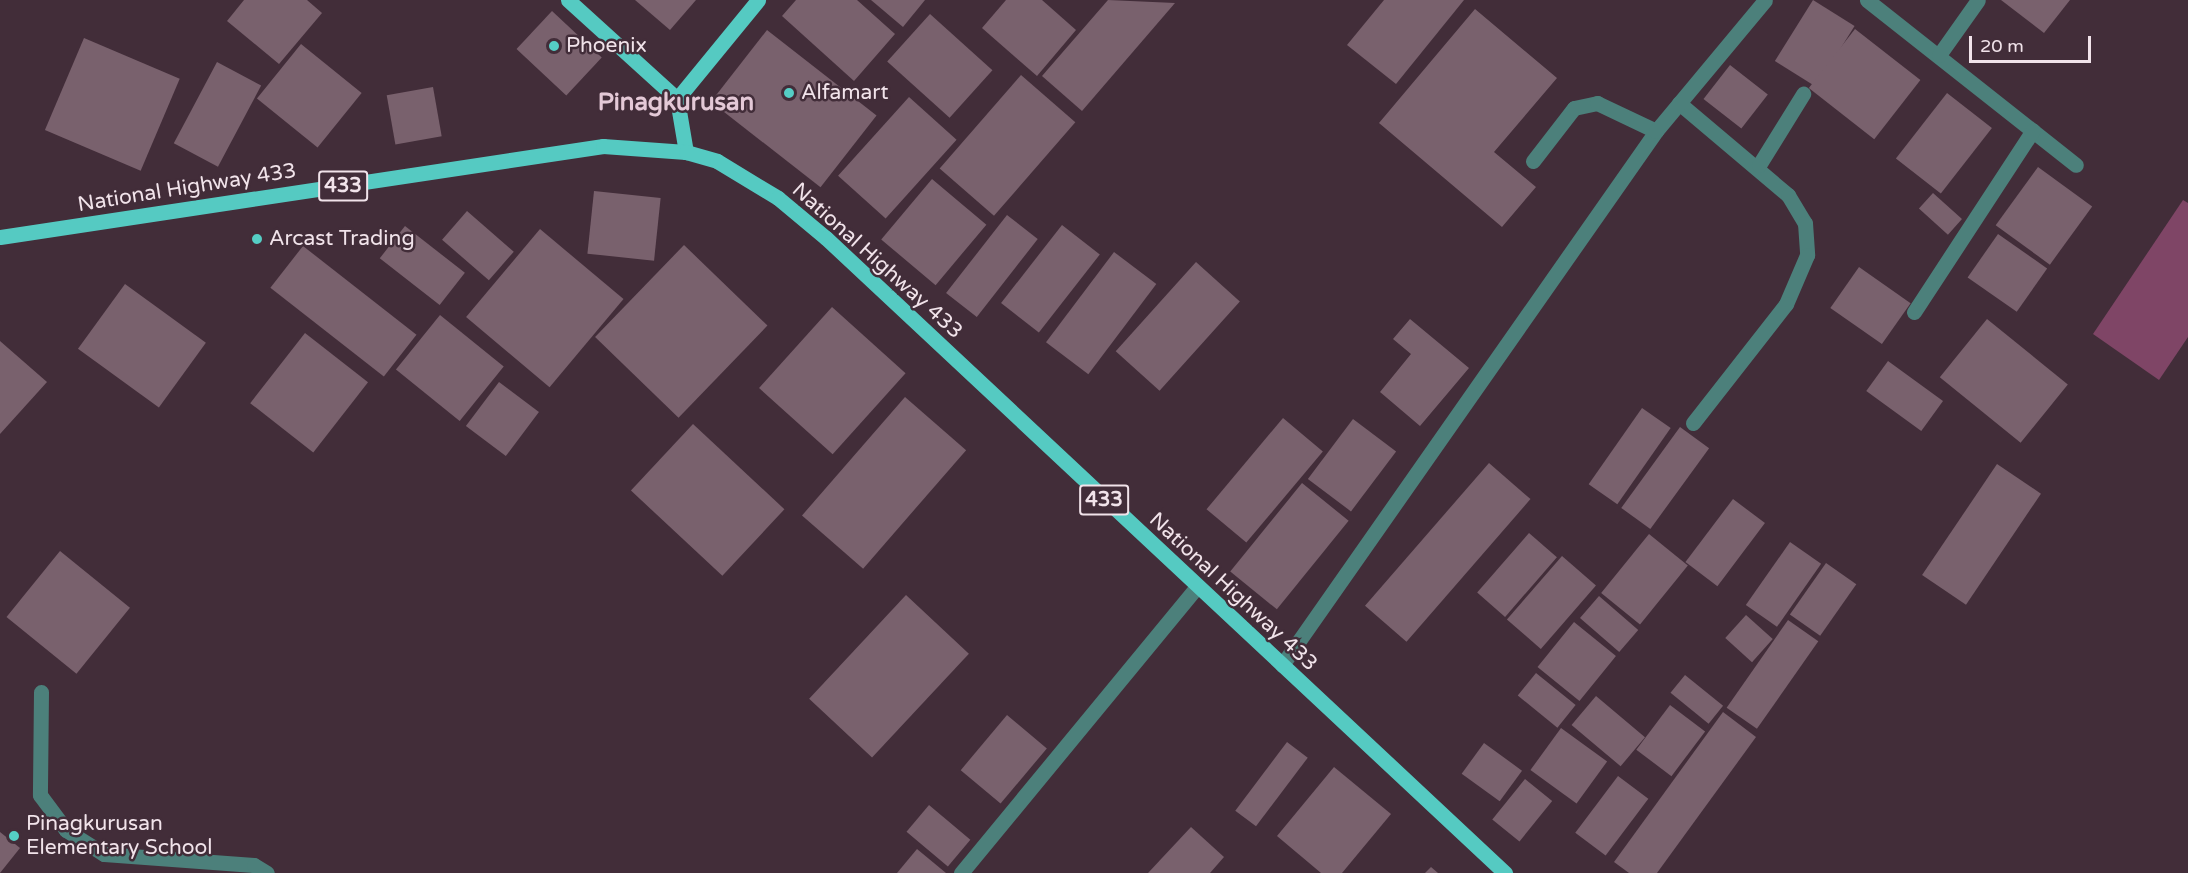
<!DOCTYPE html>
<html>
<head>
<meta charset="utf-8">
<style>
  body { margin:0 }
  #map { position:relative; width:2188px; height:873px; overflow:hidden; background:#422d39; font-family:"Varela Round",sans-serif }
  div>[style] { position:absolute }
  .green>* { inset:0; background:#7f4566 }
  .building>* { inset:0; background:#79616d; transform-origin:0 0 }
  .minor>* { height:15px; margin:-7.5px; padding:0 7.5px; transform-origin:7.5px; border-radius:7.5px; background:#4c807b }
  .major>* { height:15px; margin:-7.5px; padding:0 7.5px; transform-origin:7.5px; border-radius:7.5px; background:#55cac2 }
  .dots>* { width:16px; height:16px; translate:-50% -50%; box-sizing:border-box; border:3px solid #422d39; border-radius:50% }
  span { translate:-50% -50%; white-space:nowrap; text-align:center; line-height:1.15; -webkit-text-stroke:5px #422d39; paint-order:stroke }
  .shield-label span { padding:2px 4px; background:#422d39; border:2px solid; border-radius:4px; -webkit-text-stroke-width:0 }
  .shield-label { font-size:20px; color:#f1e3ea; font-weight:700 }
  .poi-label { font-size:21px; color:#f1e3ea }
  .left { translate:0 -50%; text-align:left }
  .street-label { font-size:21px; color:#f1e3ea }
  .quarter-label { font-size:24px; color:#e4c9d7; font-weight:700 }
  .scale { position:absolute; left:1969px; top:36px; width:122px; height:27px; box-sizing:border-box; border:3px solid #f1e3ea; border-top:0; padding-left:8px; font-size:18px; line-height:21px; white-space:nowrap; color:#f1e3ea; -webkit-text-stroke:4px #422d39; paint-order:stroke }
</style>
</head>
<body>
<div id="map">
  <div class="green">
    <i style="clip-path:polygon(2183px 200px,2188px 203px,2188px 337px,2159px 380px,2093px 334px)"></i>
  </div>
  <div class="building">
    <i style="clip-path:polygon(244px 0,307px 0,322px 13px,279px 64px,227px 21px)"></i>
    <i style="clip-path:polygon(635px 0,696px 0,670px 30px)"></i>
    <i style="clip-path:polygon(796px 0,857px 0,895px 34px,854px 81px,782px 16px)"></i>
    <i style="clip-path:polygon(871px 0,925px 0,903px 27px)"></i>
    <i style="clip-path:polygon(1006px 0,1042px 0,1076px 30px,1037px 76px,982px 28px)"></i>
    <i style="clip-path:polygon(1108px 0,1175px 3px,1082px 111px,1042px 76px)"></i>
    <i style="clip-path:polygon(1384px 0,1464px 0,1396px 84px,1347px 45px)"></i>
    <i style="left:1813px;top:0;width:49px;height:72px;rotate:32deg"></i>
    <i style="clip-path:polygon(2001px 0,2070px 0,2044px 33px)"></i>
    <i style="clip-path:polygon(1475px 9px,1557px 78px,1494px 152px,1536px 187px,1502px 227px,1379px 123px)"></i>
    <i style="left:552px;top:11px;width:68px;height:52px;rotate:43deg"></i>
    <i style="left:930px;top:14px;width:84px;height:64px;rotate:42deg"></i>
    <i style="left:1855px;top:29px;width:83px;height:75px;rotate:38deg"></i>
    <i style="left:767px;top:30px;width:139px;height:91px;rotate:38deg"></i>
    <i style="left:84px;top:38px;width:104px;height:100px;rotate:23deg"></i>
    <i style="left:301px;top:44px;width:78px;height:70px;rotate:39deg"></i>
    <i style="left:217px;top:62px;width:50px;height:92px;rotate:28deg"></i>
    <i style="left:1730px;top:65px;width:48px;height:43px;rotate:38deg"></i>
    <i style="left:1021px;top:75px;width:72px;height:124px;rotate:41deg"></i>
    <i style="left:433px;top:87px;width:50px;height:47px;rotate:80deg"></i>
    <i style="left:1947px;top:93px;width:57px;height:83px;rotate:38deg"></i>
    <i style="left:909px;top:97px;width:64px;height:106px;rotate:42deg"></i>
    <i style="left:2038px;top:167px;width:67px;height:72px;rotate:36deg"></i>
    <i style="left:932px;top:179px;width:71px;height:79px;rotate:40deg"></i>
    <i style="left:594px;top:191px;width:67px;height:63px;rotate:6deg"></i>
    <i style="left:1933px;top:193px;width:39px;height:21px;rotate:42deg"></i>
    <i style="left:467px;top:211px;width:62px;height:38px;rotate:41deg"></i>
    <i style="left:1007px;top:215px;width:39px;height:99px;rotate:38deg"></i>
    <i style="left:1062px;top:225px;width:48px;height:99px;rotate:38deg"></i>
    <i style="left:405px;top:226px;width:76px;height:41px;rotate:38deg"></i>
    <i style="left:540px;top:229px;width:109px;height:115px;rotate:40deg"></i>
    <i style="left:1998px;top:234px;width:60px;height:53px;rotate:35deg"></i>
    <i style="left:684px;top:245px;width:116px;height:128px;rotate:44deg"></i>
    <i style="left:303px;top:246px;width:144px;height:53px;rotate:38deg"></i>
    <i style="left:1114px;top:252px;width:53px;height:113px;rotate:37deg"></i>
    <i style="left:1196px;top:262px;width:59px;height:120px;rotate:42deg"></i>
    <i style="left:1859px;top:267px;width:63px;height:50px;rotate:35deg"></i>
    <i style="left:125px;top:284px;width:100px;height:80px;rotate:36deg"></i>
    <i style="left:832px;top:307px;width:99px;height:109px;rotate:42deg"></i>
    <i style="left:440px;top:315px;width:82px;height:70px;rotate:39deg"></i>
    <i style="clip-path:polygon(1410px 319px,1469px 368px,1420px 426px,1380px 392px,1411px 354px,1393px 339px)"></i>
    <i style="left:1987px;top:319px;width:104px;height:75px;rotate:39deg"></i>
    <i style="left:305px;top:333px;width:80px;height:89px;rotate:38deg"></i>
    <i style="clip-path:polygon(0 341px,47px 382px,0 434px)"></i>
    <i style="left:1888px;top:361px;width:68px;height:37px;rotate:36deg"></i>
    <i style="left:499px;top:382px;width:50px;height:55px;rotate:37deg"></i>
    <i style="left:905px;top:397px;width:81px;height:157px;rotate:41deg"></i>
    <i style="left:1642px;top:408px;width:35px;height:93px;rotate:35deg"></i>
    <i style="left:1283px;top:418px;width:52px;height:119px;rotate:40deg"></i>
    <i style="left:1353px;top:419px;width:54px;height:75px;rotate:37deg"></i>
    <i style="left:693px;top:424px;width:125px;height:91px;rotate:43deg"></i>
    <i style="left:1680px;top:427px;width:36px;height:100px;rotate:36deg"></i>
    <i style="left:1489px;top:463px;width:55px;height:189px;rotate:41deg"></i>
    <i style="left:1997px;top:464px;width:53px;height:134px;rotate:34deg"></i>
    <i style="left:1302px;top:483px;width:60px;height:114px;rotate:39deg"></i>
    <i style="left:1733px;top:499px;width:40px;height:79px;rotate:37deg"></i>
    <i style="left:1529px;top:533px;width:37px;height:79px;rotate:41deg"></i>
    <i style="left:1649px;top:534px;width:50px;height:76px;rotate:39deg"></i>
    <i style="left:1790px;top:542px;width:38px;height:77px;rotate:35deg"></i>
    <i style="left:60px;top:551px;width:90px;height:85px;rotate:39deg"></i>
    <i style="left:1562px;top:556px;width:45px;height:84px;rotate:41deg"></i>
    <i style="left:1826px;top:563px;width:37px;height:63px;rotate:35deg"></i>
    <i style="left:906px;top:595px;width:86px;height:142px;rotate:43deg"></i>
    <i style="left:1599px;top:596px;width:52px;height:29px;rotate:41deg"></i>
    <i style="left:1746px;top:615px;width:36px;height:31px;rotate:42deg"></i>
    <i style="left:1788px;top:620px;width:37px;height:107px;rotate:35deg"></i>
    <i style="left:1574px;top:622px;width:54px;height:58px;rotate:39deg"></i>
    <i style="left:1536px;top:673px;width:51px;height:29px;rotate:39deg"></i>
    <i style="left:1685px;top:675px;width:49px;height:23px;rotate:39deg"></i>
    <i style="left:1596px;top:696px;width:64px;height:38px;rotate:40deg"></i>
    <i style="left:1670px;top:705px;width:44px;height:56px;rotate:37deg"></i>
    <i style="clip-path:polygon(1723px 712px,1756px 737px,1657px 873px,1629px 873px,1614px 862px)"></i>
    <i style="left:1007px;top:715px;width:52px;height:72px;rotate:40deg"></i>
    <i style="left:1561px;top:728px;width:57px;height:52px;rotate:36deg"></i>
    <i style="left:1287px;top:742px;width:26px;height:86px;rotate:37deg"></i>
    <i style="left:1484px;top:743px;width:47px;height:38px;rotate:36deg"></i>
    <i style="clip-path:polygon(1334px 767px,1391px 814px,1342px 873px,1321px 873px,1277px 836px)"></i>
    <i style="left:1618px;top:776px;width:38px;height:71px;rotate:37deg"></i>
    <i style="left:1525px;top:779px;width:35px;height:52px;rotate:39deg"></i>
    <i style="left:929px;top:805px;width:54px;height:35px;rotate:40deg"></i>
    <i style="clip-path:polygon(1191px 827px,1224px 857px,1210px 873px,1148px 873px)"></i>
    <i style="clip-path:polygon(0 832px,20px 848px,0 873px)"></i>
    <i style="clip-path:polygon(917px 849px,946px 873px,897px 873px)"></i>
    <i style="clip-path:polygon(1431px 867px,1438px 873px,1425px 873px)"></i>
  </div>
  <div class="minor">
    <i style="left:1867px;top:0;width:266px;rotate:38.3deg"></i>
    <i style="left:1939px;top:55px;width:67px;rotate:-54.7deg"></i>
    <i style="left:1679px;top:103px;width:143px;rotate:40.2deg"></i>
    <i style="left:1788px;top:195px;width:33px;rotate:59deg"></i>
    <i style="left:1805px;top:223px;width:32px;rotate:86deg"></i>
    <i style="left:1807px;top:255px;width:53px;rotate:113.2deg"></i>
    <i style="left:1786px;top:304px;width:151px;rotate:128deg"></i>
    <i style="left:1533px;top:161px;width:67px;rotate:-52.3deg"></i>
    <i style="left:1574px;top:108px;width:24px;rotate:-12deg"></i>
    <i style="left:1597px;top:103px;width:65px;rotate:25.4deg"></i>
    <i style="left:1759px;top:165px;width:84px;rotate:-58.2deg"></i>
    <i style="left:1914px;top:312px;width:217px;rotate:-56.8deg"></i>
    <i style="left:1282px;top:665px;width:652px;rotate:-54.99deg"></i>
    <i style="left:1656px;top:131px;width:170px;rotate:-50.2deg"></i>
    <i style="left:41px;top:692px;width:103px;rotate:90.6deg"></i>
    <i style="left:40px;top:795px;width:44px;rotate:53.4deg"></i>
    <i style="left:66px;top:830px;width:45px;rotate:32.3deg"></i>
    <i style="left:104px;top:854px;width:150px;rotate:4.2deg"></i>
    <i style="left:254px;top:865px;width:15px;rotate:32deg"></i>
    <i style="left:961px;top:873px;width:369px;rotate:-50.5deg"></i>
  </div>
  <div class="major">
    <i style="left:568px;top:0;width:147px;rotate:42.2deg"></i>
    <i style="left:677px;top:99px;width:54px;rotate:80.4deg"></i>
    <i style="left:677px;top:99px;width:128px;rotate:-50.7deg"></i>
    <i style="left:0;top:237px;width:610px;rotate:-8.58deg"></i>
    <i style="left:603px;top:146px;width:83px;rotate:4.1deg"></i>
    <i style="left:686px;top:152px;width:32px;rotate:16deg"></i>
    <i style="left:717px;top:161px;width:71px;rotate:31.2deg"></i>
    <i style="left:778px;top:198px;width:62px;rotate:39.8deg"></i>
    <i style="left:826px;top:238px;width:930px;rotate:43.08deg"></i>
  </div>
  <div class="dots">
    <i style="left:554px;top:46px;background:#55cec5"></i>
    <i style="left:789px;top:93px;background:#55cec5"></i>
    <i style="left:257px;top:239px;background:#55cec5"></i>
    <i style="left:14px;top:836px;background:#55cec5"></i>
  </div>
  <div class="shield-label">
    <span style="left:343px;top:186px">433</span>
    <span style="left:1104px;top:500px">433</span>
  </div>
  <div class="poi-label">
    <span class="left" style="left:566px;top:46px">Phoenix</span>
    <span class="left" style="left:801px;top:93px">Alfamart</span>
    <span class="left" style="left:269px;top:239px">Arcast Trading</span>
    <span class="left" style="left:26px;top:836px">Pinagkurusan<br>Elementary School</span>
  </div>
  <div class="street-label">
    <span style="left:187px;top:188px;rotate:-9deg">National Highway 433</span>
    <span style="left:877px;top:261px;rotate:42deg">National Highway 433</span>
    <span style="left:1233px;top:592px;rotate:43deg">National Highway 433</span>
  </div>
  <div class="quarter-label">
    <span style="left:676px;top:103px">Pinagkurusan</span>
  </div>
  <div class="scale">20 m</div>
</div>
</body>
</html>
